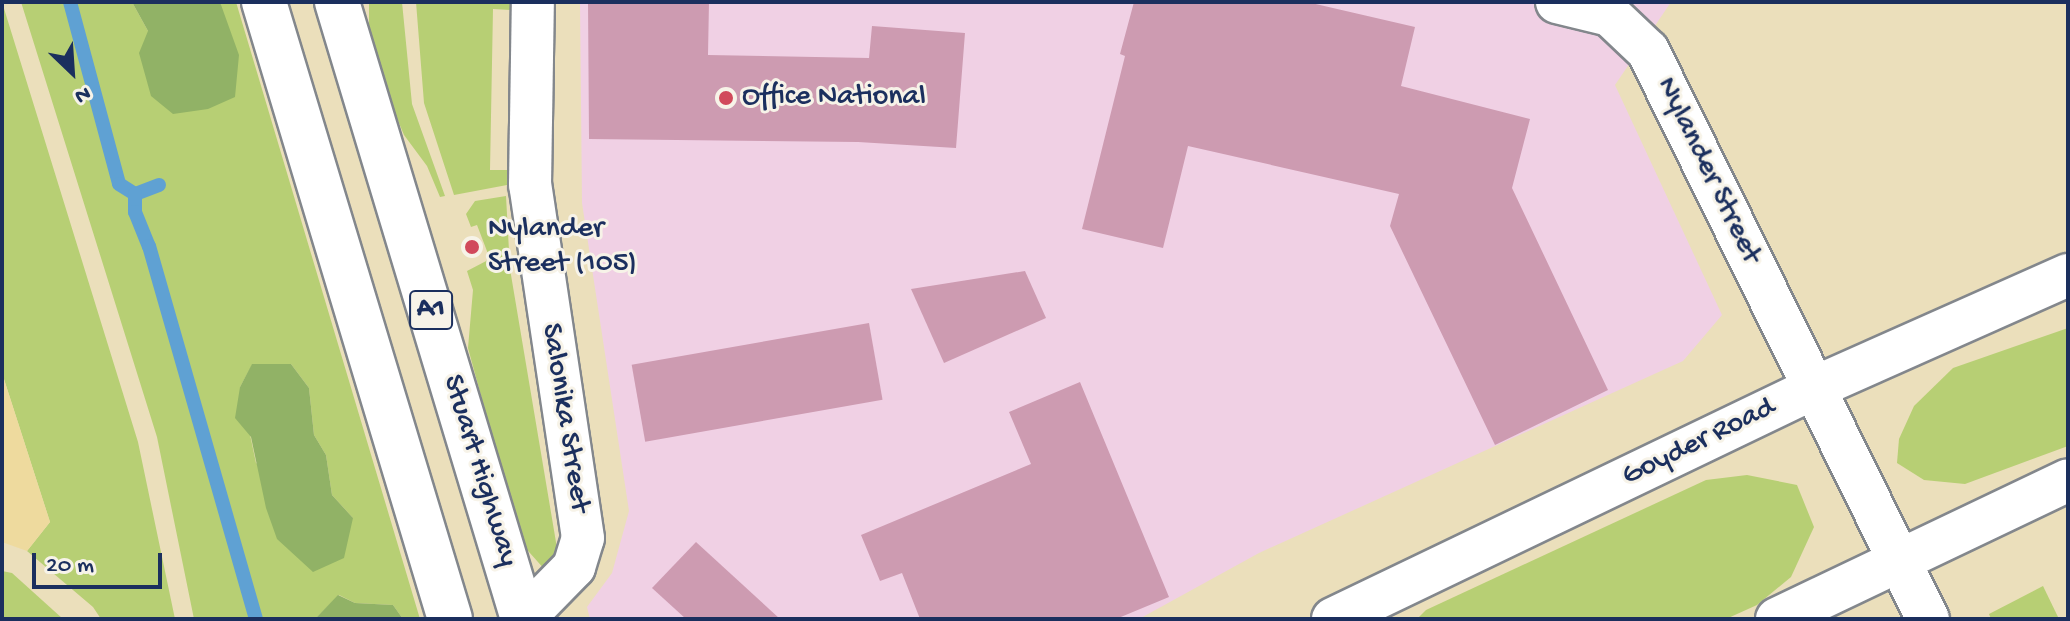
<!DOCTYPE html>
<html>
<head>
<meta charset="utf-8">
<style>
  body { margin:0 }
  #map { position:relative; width:2070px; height:621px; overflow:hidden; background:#ebdfbb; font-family:"Gochi Hand",sans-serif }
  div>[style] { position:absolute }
  .built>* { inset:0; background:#f0d0e4 }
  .green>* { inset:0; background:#b7cf74 }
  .forest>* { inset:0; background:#91b266 }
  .sand>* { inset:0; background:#eeda9e }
  .stream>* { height:14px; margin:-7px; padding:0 7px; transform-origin:7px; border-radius:7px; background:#5fa1d3 }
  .building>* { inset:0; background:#cd9bb1; transform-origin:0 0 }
  .roads { filter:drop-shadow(2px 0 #83878c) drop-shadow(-2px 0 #83878c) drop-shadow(0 2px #83878c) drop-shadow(0 -2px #83878c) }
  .minor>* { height:42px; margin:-21px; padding:0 21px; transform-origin:21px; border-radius:21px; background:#fff }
  .highway>* { height:44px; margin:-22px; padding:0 22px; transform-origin:22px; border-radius:22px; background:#fff }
  .dots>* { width:22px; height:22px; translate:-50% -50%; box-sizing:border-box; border:4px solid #f7f3e8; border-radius:50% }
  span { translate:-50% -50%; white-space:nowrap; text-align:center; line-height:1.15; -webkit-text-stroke:6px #f7f3e8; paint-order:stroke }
  .shield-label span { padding:2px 6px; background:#f7f3e8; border:2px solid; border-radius:6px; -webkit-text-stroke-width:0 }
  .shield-label { font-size:28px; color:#1b2f5e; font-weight:700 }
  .poi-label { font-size:30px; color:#1b2f5e }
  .left { translate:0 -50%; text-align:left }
  .street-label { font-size:30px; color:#1b2f5e }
  .frame { position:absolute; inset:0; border:4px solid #1b2f5e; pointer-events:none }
  .north { position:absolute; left:32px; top:32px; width:80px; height:80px; -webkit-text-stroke:6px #f7f3e8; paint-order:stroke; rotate:155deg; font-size:22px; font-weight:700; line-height:32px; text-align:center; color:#1b2f5e }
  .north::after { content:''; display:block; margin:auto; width:28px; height:36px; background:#1b2f5e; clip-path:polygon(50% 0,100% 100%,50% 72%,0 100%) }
  .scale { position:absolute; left:32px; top:553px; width:130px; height:36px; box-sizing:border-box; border:4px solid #1b2f5e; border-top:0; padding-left:10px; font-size:24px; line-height:28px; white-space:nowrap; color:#1b2f5e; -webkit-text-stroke:6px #f7f3e8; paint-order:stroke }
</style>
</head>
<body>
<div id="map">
  <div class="built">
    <i style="clip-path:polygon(580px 2px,1671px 2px,1615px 85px,1722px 315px,1683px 361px,1259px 553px,1139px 619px,590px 619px,587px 607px,612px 573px,629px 511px,582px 203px)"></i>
  </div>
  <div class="green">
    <i style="clip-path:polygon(2px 2px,138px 442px,175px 619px,101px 619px,93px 607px,27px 551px,50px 522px,2px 373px)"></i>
    <i style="clip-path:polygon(evenodd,21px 2px,132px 2px,148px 31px,222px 14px,220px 2px,236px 2px,420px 619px,403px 619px,393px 605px,355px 603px,339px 595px,315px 619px,194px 619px,157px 437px,21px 2px,291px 364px,309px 388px,314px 435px,326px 455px,332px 495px,353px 518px,256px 463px,240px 387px,252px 365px,291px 364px)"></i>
    <i style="clip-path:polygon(369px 2px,402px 2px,412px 104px,445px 196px,440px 197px,427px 166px,404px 135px,391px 104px,369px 25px)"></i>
    <i style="clip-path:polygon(416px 2px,512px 2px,512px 10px,493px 9px,490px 170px,507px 170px,507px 185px,454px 195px,424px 103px)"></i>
    <i style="clip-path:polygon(506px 196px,510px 269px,559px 560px,546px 571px,521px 543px,468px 348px,473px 290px,467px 271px,490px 259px,477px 225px,471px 227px,466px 214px,475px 201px)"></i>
    <i style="clip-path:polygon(2068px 328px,2068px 446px,1965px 484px,1924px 480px,1897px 463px,1899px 439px,1914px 406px,1953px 368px)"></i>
    <i style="clip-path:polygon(1747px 475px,1797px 485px,1814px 527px,1791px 577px,1757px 605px,1726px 619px,1417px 619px,1426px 610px,1706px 480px)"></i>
    <i style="clip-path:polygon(2px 571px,12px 573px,63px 619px,2px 619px)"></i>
    <i style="clip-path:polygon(2043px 586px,2059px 619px,1991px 619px,1989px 614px)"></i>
  </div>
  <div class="forest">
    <i style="clip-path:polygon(132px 2px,220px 2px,239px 55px,235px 97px,208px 109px,173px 114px,151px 96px,139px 53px,148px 31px)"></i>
    <i style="clip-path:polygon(252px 364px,291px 364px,309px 388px,314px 435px,326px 455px,332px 495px,353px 518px,344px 558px,313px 572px,277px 539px,266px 508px,251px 437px,235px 418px,240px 387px)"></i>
    <i style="clip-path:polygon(338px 595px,355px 603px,393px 605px,403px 619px,315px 619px)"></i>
  </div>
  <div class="sand">
    <i style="clip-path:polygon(2px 373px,50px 522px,27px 551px,2px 542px)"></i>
  </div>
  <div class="stream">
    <i style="left:70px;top:2px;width:188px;rotate:74.9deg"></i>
    <i style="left:119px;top:184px;width:19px;rotate:32deg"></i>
    <i style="left:159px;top:185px;width:26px;rotate:159deg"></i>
    <i style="left:135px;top:194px;width:18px;rotate:90deg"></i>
    <i style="left:135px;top:212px;width:37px;rotate:68deg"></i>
    <i style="left:149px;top:246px;width:388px;rotate:74deg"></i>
  </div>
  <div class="building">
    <i style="clip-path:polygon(588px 2px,709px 2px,708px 55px,869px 58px,872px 26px,965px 33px,956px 148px,858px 142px,589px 139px)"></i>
    <i style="clip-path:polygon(1134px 2px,1307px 2px,1415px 27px,1401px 86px,1530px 119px,1512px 188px,1608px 390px,1495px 445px,1390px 226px,1399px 194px,1188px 146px,1163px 248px,1082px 229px,1125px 56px,1120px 54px)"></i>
    <i style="clip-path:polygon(1025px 271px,1046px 318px,944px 363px,911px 289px)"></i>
    <i style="left:869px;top:323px;width:78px;height:241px;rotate:80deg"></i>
    <i style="clip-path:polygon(1080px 382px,1169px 597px,1116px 619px,920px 619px,902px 573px,880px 581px,861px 535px,1031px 464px,1009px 412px)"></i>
    <i style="clip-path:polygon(696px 542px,780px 619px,686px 619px,652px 588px)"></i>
  </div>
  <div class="roads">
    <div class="minor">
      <i style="left:1557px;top:2px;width:55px;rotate:13.8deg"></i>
      <i style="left:1610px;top:15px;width:52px;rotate:43.5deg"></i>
      <i style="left:1648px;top:51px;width:633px;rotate:63.76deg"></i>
      <i style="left:523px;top:619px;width:73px;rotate:-45.6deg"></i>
      <i style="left:574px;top:567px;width:30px;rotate:-73deg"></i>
      <i style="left:583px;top:538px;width:357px;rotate:-98.5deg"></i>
      <i style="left:530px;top:185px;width:183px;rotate:-89.1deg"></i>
      <i style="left:1333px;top:619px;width:534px;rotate:-25.65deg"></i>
      <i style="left:1814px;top:388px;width:278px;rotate:-24deg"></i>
      <i style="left:1777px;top:619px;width:322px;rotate:-25.5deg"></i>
    </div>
    <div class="highway">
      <i style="left:264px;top:2px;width:644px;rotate:73.22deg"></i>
      <i style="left:337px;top:2px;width:644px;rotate:73.22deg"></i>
    </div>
  </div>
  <div class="dots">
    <i style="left:726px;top:98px;background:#d1495b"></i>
    <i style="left:472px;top:247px;background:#d1495b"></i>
  </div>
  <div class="shield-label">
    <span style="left:431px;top:310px">A1</span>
  </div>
  <div class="poi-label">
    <span class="left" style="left:742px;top:98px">Office National</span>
    <span class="left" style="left:488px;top:247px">Nylander<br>Street (105)</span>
  </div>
  <div class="street-label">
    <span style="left:1707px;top:171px;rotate:64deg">Nylander Street</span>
    <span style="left:564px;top:418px;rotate:81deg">Salonika Street</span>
    <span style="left:1699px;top:443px;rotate:-26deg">Goyder Road</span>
    <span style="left:479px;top:471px;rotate:73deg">Stuart Highway</span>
  </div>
  <div class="frame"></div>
  <div class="north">N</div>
  <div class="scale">20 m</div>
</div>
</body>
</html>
